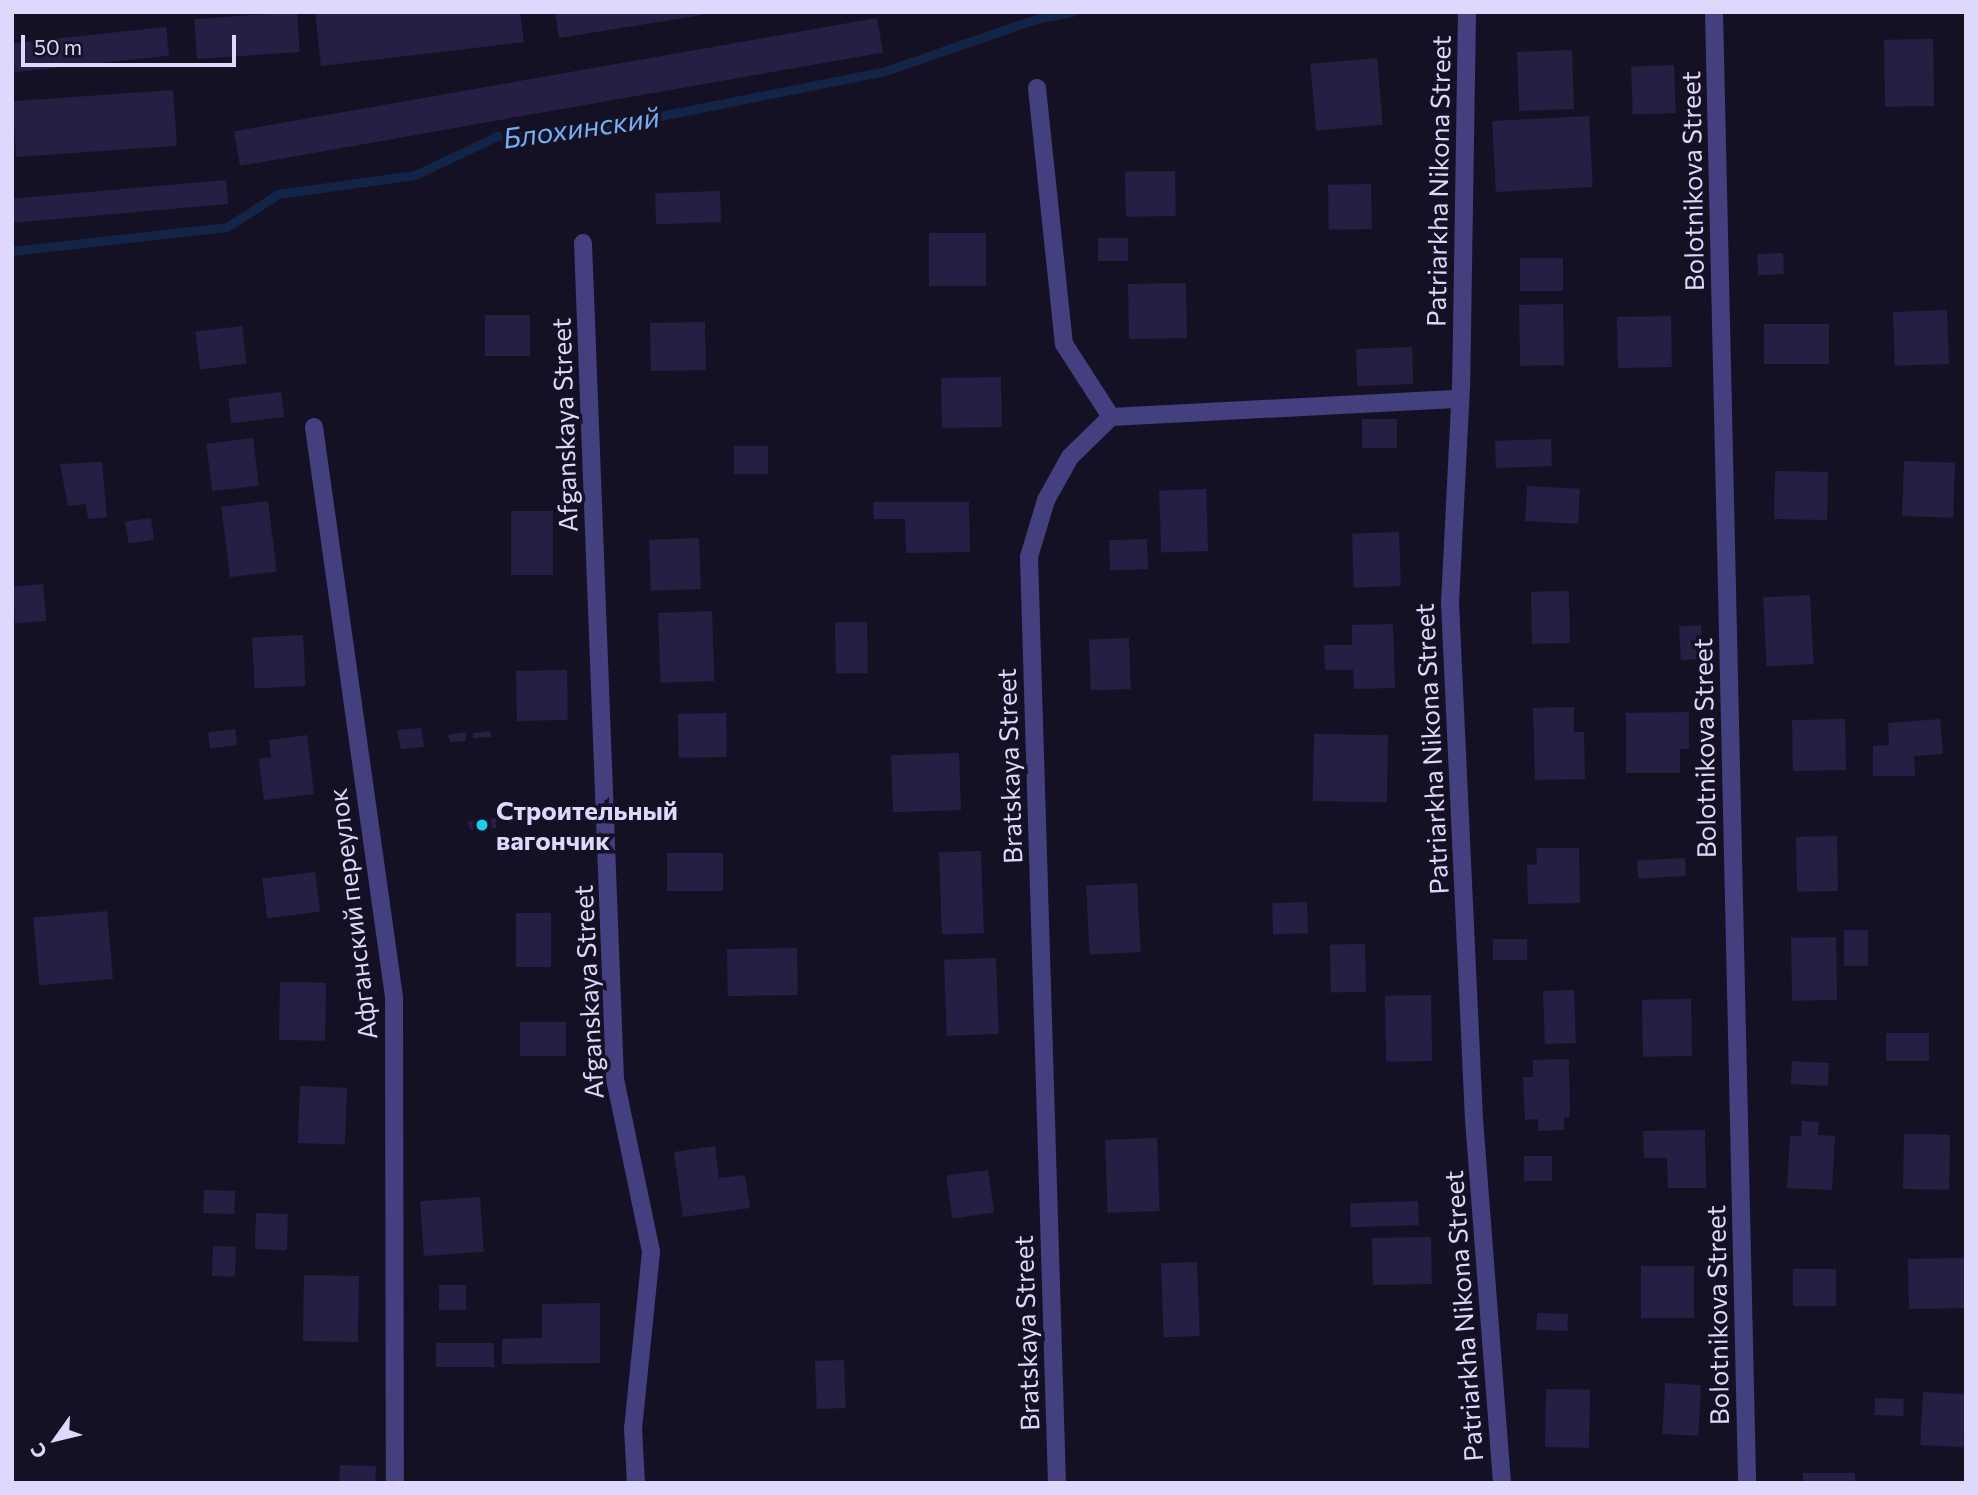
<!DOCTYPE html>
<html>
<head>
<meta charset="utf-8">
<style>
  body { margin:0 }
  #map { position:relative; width:1978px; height:1495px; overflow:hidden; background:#151124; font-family:Commissioner,sans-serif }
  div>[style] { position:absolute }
  .stream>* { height:9px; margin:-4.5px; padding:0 4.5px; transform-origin:4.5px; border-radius:4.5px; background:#122547 }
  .building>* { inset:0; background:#271e44; transform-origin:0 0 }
  .minor>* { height:18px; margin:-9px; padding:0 9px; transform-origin:9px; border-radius:9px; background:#44407f }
  .dots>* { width:19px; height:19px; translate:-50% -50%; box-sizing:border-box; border:4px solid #151124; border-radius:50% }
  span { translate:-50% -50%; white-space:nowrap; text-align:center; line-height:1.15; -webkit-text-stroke:7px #151124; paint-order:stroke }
  .street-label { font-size:26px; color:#ddd8fc }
  .poi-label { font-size:26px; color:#ddd8fc; font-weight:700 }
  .left { translate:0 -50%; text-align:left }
  .water-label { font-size:28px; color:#6eb2f3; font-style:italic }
  .frame { position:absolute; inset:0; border:14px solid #ddd8fc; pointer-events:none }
  .north { position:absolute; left:21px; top:1404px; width:70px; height:70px; -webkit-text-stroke:5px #151124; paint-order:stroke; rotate:236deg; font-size:19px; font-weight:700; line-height:28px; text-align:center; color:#ddd8fc }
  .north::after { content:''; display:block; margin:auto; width:24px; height:32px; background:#ddd8fc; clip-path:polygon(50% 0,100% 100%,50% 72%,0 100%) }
  .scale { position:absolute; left:21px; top:35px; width:215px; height:32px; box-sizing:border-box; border:4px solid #ddd8fc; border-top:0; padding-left:9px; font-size:21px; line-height:24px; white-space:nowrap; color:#ddd8fc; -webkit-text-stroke:5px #151124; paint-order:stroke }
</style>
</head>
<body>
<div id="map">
  <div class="stream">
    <i style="left:12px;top:251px;width:216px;rotate:-6.4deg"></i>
    <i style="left:227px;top:227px;width:61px;rotate:-32.9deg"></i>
    <i style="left:278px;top:194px;width:138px;rotate:-7.9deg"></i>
    <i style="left:415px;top:175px;width:91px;rotate:-25.4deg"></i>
    <i style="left:497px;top:136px;width:88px;rotate:-3.3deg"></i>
    <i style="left:585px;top:131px;width:306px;rotate:-11.3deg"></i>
    <i style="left:885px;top:71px;width:160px;rotate:-19deg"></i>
    <i style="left:1036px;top:19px;width:37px;rotate:-11deg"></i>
  </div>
  <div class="building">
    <i style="left:297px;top:12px;width:40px;height:103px;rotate:86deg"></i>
    <i style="clip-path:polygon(315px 12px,520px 12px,524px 42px,321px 66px)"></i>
    <i style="clip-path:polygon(555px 12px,708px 12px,708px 14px,559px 38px)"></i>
    <i style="left:877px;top:18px;width:35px;height:653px;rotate:80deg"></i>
    <i style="left:166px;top:27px;width:29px;height:155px;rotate:84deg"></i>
    <i style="left:1933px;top:39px;width:67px;height:49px;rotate:89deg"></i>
    <i style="left:1572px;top:50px;width:59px;height:55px;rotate:88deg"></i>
    <i style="left:1377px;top:58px;width:67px;height:67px;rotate:85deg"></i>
    <i style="left:1674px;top:65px;width:48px;height:43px;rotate:88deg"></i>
    <i style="left:173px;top:90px;width:56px;height:161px;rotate:86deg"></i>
    <i style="left:1589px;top:116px;width:71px;height:97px;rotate:87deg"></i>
    <i style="left:1175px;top:171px;width:45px;height:50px;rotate:89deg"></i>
    <i style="left:226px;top:180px;width:24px;height:215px;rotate:85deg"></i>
    <i style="left:1371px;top:184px;width:45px;height:43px;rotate:89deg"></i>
    <i style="left:720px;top:191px;width:31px;height:65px;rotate:88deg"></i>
    <i style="left:929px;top:233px;width:57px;height:53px"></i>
    <i style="left:1098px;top:238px;width:30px;height:23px"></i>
    <i style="left:1783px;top:253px;width:21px;height:26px;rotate:87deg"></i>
    <i style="left:1520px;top:258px;width:43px;height:33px"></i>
    <i style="left:1186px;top:283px;width:55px;height:58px;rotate:89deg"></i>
    <i style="left:1563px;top:304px;width:61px;height:44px;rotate:89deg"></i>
    <i style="left:1947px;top:310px;width:54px;height:54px;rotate:88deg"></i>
    <i style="left:485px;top:315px;width:45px;height:41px"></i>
    <i style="left:1671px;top:316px;width:51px;height:54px;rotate:89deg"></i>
    <i style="left:705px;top:322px;width:48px;height:55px;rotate:89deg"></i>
    <i style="left:1764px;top:324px;width:65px;height:40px"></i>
    <i style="left:242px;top:326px;width:38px;height:47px;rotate:83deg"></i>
    <i style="left:1412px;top:347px;width:37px;height:56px;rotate:88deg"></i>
    <i style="left:1001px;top:377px;width:50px;height:60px;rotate:89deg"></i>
    <i style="left:281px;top:392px;width:25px;height:53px;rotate:83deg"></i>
    <i style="left:1397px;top:419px;width:29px;height:35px;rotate:90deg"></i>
    <i style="left:253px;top:438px;width:48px;height:47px;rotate:83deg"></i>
    <i style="left:1551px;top:439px;width:27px;height:56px;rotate:88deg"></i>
    <i style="left:734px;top:446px;width:34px;height:28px"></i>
    <i style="left:1904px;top:461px;width:51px;height:55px;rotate:2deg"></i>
    <i style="clip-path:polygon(102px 462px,107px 517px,88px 519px,86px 504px,68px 506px,60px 464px)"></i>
    <i style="left:1775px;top:471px;width:53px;height:48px;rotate:1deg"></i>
    <i style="left:1527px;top:486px;width:53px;height:35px;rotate:3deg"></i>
    <i style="left:1206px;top:489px;width:62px;height:47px;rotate:88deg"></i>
    <i style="left:268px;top:501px;width:71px;height:47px;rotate:83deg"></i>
    <i style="clip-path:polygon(873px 502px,969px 502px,970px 552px,906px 553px,905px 519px,874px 519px)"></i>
    <i style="left:511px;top:511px;width:42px;height:64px"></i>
    <i style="left:151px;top:518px;width:22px;height:26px;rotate:82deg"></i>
    <i style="left:1399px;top:532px;width:54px;height:47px;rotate:88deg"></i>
    <i style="left:699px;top:538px;width:51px;height:50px;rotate:88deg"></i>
    <i style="left:1147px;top:539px;width:30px;height:38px;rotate:88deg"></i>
    <i style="left:43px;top:584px;width:37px;height:31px;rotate:85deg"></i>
    <i style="left:1569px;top:591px;width:52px;height:38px;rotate:89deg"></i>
    <i style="left:1810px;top:595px;width:69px;height:47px;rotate:87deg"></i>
    <i style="left:712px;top:611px;width:70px;height:54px;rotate:88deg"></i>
    <i style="left:867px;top:622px;width:51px;height:32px;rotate:89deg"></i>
    <i style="clip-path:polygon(1393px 624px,1395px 688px,1354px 689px,1353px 670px,1325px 670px,1324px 645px,1352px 645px,1352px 625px)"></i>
    <i style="left:1701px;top:625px;width:34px;height:22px;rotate:87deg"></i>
    <i style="left:303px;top:635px;width:51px;height:51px;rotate:87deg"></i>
    <i style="left:1129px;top:638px;width:51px;height:40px;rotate:88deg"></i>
    <i style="left:567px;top:670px;width:50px;height:51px;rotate:89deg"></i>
    <i style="clip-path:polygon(1574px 707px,1574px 732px,1584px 732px,1585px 779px,1535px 780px,1533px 708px)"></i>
    <i style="clip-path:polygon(1689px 712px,1689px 749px,1680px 749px,1680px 773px,1626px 773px,1626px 713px)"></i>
    <i style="left:726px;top:713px;width:44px;height:48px;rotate:89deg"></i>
    <i style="left:1845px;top:719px;width:51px;height:53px;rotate:89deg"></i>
    <i style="clip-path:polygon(1940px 719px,1943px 754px,1914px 756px,1915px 776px,1873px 776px,1873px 746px,1889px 745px,1888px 723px)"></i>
    <i style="clip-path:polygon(421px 728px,424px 747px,401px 749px,397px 730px)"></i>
    <i style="left:235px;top:729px;width:16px;height:27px;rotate:83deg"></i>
    <i style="clip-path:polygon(490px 731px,491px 737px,473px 738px,473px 733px)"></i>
    <i style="clip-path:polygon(466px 732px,466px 741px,450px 742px,448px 735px)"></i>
    <i style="left:1314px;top:734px;width:74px;height:67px;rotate:1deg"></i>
    <i style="clip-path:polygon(307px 735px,314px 794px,264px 800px,259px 759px,271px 757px,269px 740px)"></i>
    <i style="left:959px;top:753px;width:57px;height:68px;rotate:88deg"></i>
    <i style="clip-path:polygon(496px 818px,496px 828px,470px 830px,468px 821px)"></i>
    <i style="left:1837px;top:836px;width:55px;height:41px;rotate:89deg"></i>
    <i style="clip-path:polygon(1536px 848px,1579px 848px,1580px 903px,1528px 904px,1527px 865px,1537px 864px)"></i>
    <i style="left:981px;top:851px;width:82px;height:42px;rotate:88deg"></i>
    <i style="left:667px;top:853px;width:56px;height:38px"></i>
    <i style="left:1685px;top:858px;width:18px;height:48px;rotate:87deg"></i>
    <i style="left:315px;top:872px;width:40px;height:53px;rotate:83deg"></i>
    <i style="left:1137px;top:883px;width:69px;height:51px;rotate:87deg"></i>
    <i style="left:1307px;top:902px;width:31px;height:35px;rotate:88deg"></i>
    <i style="left:107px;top:911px;width:68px;height:74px;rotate:85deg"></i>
    <i style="left:516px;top:913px;width:35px;height:54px"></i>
    <i style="left:1844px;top:930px;width:24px;height:36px"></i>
    <i style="left:1836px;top:937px;width:63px;height:45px;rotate:89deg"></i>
    <i style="left:1493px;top:939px;width:34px;height:21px"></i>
    <i style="left:1365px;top:944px;width:48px;height:35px;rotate:89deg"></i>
    <i style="left:797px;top:948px;width:47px;height:70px;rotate:89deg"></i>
    <i style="left:996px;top:958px;width:76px;height:52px;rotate:88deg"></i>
    <i style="left:280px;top:982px;width:46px;height:58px;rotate:1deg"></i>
    <i style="left:1574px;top:990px;width:53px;height:31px;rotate:88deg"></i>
    <i style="left:1431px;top:995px;width:66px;height:46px;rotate:89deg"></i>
    <i style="left:1691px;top:999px;width:57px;height:49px;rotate:89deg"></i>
    <i style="left:520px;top:1022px;width:46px;height:34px"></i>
    <i style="left:1886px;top:1033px;width:43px;height:28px"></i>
    <i style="clip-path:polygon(1569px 1059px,1570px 1117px,1564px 1117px,1564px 1130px,1538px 1131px,1538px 1119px,1525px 1120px,1523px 1077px,1533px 1077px,1533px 1060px)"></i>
    <i style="left:1792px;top:1061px;width:37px;height:23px;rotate:3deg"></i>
    <i style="left:300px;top:1086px;width:47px;height:57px;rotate:2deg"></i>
    <i style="clip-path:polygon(1802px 1121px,1819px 1122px,1818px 1135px,1835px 1136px,1832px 1190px,1787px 1188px,1790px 1136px,1801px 1136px)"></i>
    <i style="clip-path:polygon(1705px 1130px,1706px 1188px,1668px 1188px,1667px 1158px,1644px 1158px,1643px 1131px)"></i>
    <i style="left:1904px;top:1134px;width:46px;height:55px;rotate:1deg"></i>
    <i style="left:1157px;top:1138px;width:73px;height:52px;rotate:88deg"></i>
    <i style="clip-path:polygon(715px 1146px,719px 1178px,745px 1175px,750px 1208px,683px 1217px,674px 1152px)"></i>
    <i style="left:1524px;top:1156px;width:28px;height:25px"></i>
    <i style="left:988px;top:1170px;width:43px;height:42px;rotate:82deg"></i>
    <i style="left:204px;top:1190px;width:31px;height:23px;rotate:2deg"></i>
    <i style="left:480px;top:1197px;width:55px;height:60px;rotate:86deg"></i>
    <i style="left:1418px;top:1201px;width:24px;height:68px;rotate:88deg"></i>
    <i style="left:256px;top:1213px;width:32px;height:36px;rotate:2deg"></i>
    <i style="left:1431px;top:1237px;width:47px;height:59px;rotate:89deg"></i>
    <i style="left:213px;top:1246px;width:23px;height:30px;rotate:2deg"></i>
    <i style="left:1965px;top:1258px;width:50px;height:57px;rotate:89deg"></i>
    <i style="left:1197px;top:1262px;width:74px;height:36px;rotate:88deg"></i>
    <i style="left:1641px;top:1266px;width:53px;height:52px"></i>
    <i style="left:1793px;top:1269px;width:43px;height:37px"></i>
    <i style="left:304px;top:1275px;width:55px;height:66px;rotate:1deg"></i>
    <i style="left:439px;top:1285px;width:27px;height:25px"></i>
    <i style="clip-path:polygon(600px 1303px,600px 1363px,502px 1364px,502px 1339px,542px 1338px,542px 1304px)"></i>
    <i style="left:1537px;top:1313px;width:31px;height:17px;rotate:2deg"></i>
    <i style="left:436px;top:1343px;width:58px;height:24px"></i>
    <i style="left:844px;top:1360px;width:48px;height:29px;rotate:88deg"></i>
    <i style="left:1665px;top:1383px;width:36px;height:51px;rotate:3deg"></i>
    <i style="left:1546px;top:1389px;width:44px;height:58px;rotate:1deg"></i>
    <i style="left:1923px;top:1392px;width:43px;height:53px;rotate:3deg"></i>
    <i style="left:1875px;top:1398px;width:29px;height:17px;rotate:2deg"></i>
    <i style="left:340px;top:1465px;width:36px;height:18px;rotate:2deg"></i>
    <i style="left:1803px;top:1473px;width:52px;height:10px"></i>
  </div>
  <div class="minor">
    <i style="left:1467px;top:12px;width:374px;rotate:90.9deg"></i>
    <i style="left:1461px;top:386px;width:217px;rotate:92.9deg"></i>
    <i style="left:1450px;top:603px;width:517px;rotate:87.34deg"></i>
    <i style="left:1474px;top:1119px;width:365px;rotate:85.6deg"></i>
    <i style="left:1714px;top:12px;width:1471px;rotate:88.71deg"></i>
    <i style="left:1037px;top:88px;width:257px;rotate:84deg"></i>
    <i style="left:1064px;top:344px;width:87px;rotate:57.2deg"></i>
    <i style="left:1111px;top:417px;width:57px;rotate:135.7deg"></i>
    <i style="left:1070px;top:457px;width:49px;rotate:119.2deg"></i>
    <i style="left:1046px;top:500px;width:59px;rotate:106.6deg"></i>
    <i style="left:1029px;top:557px;width:926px;rotate:88.27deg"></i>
    <i style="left:583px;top:243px;width:837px;rotate:87.81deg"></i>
    <i style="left:615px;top:1079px;width:177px;rotate:78.2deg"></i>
    <i style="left:651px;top:1252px;width:177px;rotate:95.8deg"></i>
    <i style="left:633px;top:1428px;width:55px;rotate:86.9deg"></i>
    <i style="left:1111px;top:417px;width:349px;rotate:-3deg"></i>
    <i style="left:314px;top:427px;width:576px;rotate:82.01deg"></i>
    <i style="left:394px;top:997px;width:486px;rotate:89.9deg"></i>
  </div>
  <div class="dots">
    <i style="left:482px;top:825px;background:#14d0ec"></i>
  </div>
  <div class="street-label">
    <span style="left:1438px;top:181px;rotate:-89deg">Patriarkha Nikona Street</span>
    <span style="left:1692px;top:181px;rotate:-91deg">Bolotnikova Street</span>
    <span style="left:564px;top:425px;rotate:-92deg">Afganskaya Street</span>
    <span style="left:1704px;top:748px;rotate:-91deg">Bolotnikova Street</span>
    <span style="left:1431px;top:749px;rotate:-93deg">Patriarkha Nikona Street</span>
    <span style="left:1009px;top:766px;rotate:-92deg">Bratskaya Street</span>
    <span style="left:352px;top:914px;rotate:-97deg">Афганский переулок</span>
    <span style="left:588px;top:992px;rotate:-93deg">Afganskaya Street</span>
    <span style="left:1717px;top:1315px;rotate:-91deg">Bolotnikova Street</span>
    <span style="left:1463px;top:1316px;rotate:-94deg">Patriarkha Nikona Street</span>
    <span style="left:1026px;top:1333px;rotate:-92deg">Bratskaya Street</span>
  </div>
  <div class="poi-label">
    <span class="left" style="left:496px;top:825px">Строительный<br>вагончик</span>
  </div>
  <div class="water-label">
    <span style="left:581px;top:127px;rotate:-8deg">Блохинский</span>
  </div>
  <div class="frame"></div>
  <div class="north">С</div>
  <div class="scale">50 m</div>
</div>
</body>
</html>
